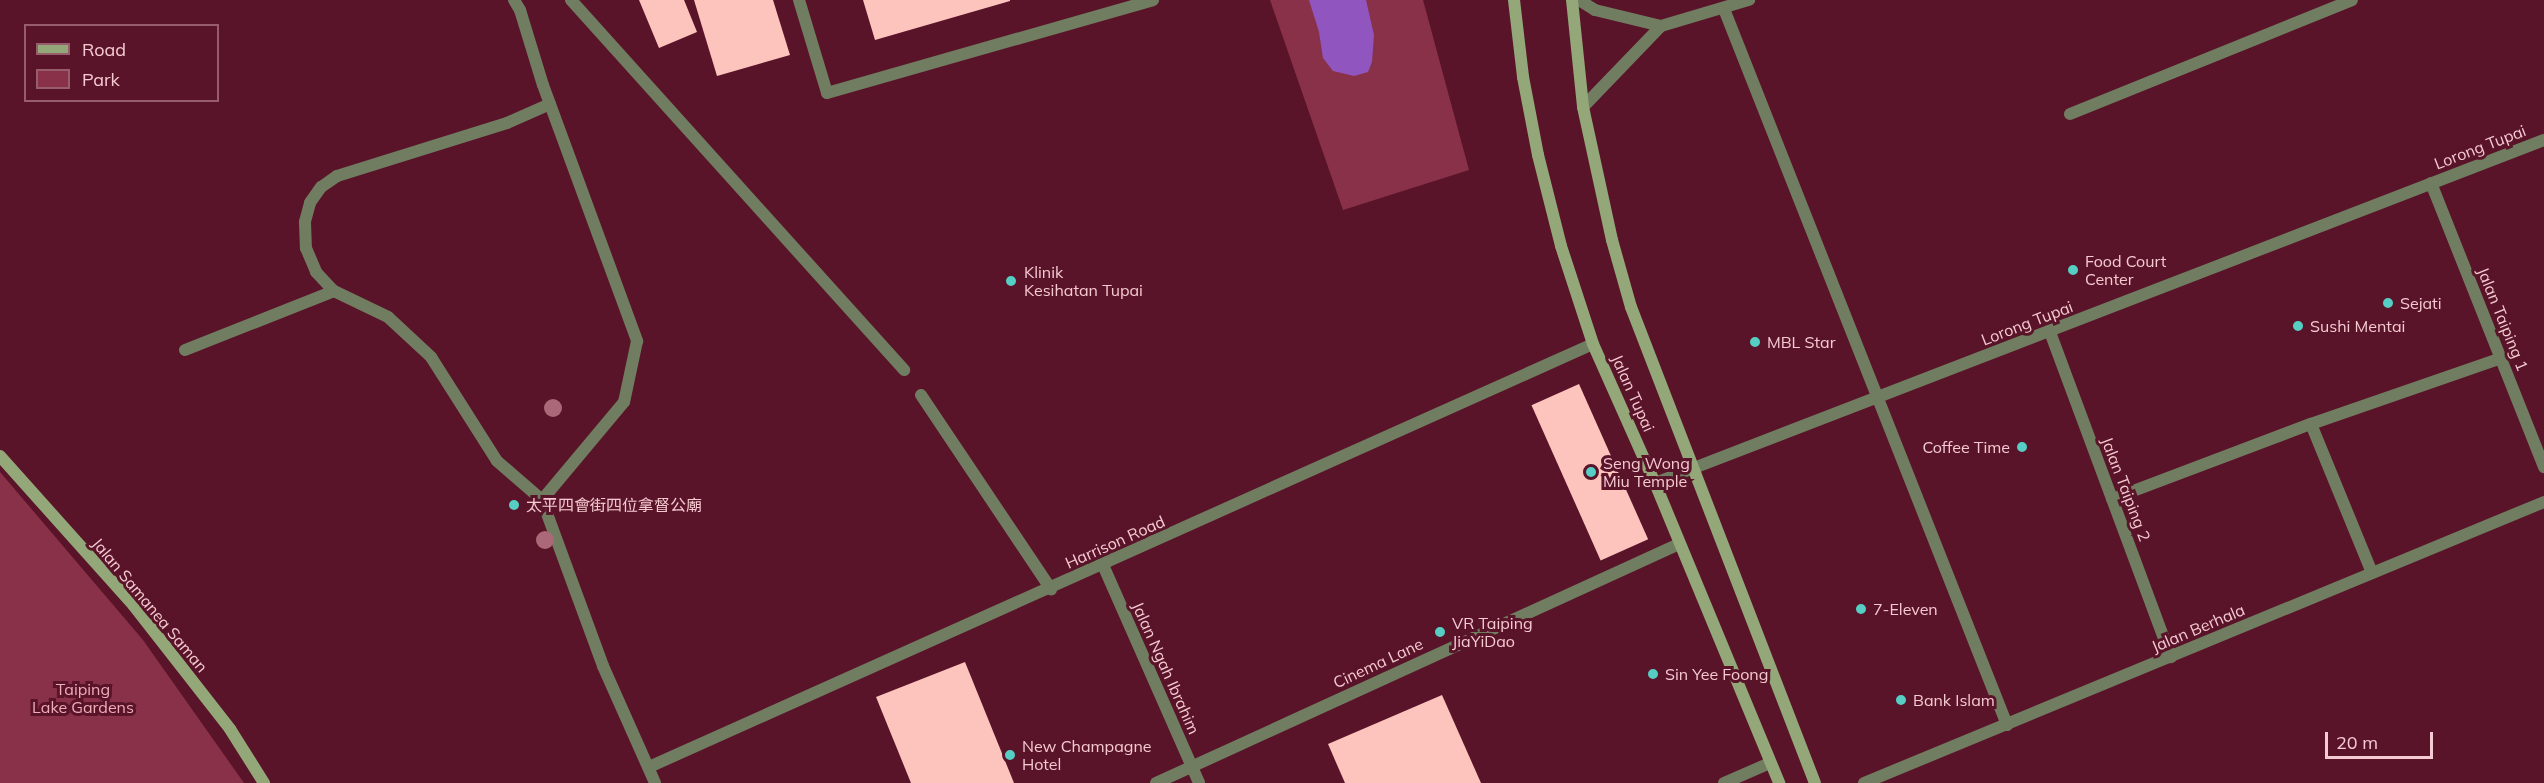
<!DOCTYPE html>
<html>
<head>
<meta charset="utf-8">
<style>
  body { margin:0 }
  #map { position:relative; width:2544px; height:783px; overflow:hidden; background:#591429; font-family:Mulish,"Noto Sans SC",sans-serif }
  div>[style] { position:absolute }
  .green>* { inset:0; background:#893148 }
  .water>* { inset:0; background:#9055bf }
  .building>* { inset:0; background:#fdc4bd; transform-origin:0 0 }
  .lane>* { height:12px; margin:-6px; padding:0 6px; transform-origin:6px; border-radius:6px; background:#707d60 }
  .street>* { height:12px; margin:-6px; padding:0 6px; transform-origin:6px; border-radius:6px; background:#707d60 }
  .secondary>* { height:12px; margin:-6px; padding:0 6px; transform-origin:6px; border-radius:6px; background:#93a779 }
  .trees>* { width:18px; height:18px; margin:-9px; border-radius:50%; background:#ab6878 }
  .dots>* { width:16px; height:16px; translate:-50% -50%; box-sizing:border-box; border:3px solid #591429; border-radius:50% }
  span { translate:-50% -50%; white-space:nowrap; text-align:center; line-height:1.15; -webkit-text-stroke:6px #591429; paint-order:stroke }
  .street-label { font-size:16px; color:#f6cad1 }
  .poi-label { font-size:16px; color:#f6cad1 }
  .left { translate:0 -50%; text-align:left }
  .right { translate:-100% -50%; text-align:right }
  .park-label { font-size:16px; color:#eeadb8 }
  .legend { position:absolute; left:24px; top:24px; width:195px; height:78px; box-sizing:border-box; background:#591429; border:2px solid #985d6c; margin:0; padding:8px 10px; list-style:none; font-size:18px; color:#f6cad1 }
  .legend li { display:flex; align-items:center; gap:12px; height:30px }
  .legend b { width:30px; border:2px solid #985d6c }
  .scale { position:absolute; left:2325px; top:732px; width:108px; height:27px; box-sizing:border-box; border:3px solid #f6cad1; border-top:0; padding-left:8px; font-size:18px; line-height:21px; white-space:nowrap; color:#f6cad1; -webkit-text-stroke:4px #591429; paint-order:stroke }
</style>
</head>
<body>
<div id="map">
  <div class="green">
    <i style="clip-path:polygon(1270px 0,1423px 0,1469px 170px,1343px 210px)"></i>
    <i style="clip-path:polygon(0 472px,143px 640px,244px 783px,0 783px)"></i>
  </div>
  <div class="water">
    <i style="clip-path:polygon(1309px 0,1366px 0,1374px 35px,1372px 62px,1368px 72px,1354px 76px,1333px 71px,1323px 58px,1319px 32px)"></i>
  </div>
  <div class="building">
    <i style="clip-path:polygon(639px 0,684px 0,697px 32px,659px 48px)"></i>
    <i style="clip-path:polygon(694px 0,773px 0,790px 55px,717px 76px)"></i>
    <i style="clip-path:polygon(863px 0,1010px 0,1010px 1px,875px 40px)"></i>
    <i style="left:1579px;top:384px;width:170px;height:52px;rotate:66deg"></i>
    <i style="clip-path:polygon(965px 662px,1014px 783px,911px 783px,876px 697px)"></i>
    <i style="clip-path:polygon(1442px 695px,1481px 783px,1345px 783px,1328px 744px)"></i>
  </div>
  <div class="lane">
    <i style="left:571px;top:0;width:498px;rotate:48deg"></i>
    <i style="left:799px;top:0;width:97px;rotate:73.2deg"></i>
    <i style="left:827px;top:93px;width:339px;rotate:-15.9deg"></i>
    <i style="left:1724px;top:9px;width:770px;rotate:68.43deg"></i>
    <i style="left:2070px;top:114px;width:304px;rotate:-22deg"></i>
    <i style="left:185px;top:350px;width:160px;rotate:-21.6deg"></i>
    <i style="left:921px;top:395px;width:234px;rotate:56.2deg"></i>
    <i style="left:2311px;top:424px;width:161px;rotate:67.7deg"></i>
    <i style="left:2112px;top:499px;width:213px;rotate:-20.7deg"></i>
    <i style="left:2311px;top:424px;width:202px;rotate:-19.1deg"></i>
  </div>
  <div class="street">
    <i style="left:514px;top:0;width:12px;rotate:59deg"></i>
    <i style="left:520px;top:10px;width:78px;rotate:73deg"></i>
    <i style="left:543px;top:85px;width:273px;rotate:69.8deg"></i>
    <i style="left:637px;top:341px;width:62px;rotate:102deg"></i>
    <i style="left:624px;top:402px;width:128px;rotate:129.9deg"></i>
    <i style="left:1579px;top:0;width:19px;rotate:32deg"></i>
    <i style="left:1595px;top:10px;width:68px;rotate:13.6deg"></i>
    <i style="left:1661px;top:26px;width:92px;rotate:-16.5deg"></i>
    <i style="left:550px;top:104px;width:47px;rotate:156.2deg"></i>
    <i style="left:507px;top:123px;width:178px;rotate:162.7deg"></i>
    <i style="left:337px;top:176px;width:19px;rotate:145deg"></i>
    <i style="left:321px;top:187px;width:19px;rotate:125deg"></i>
    <i style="left:310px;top:203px;width:20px;rotate:105deg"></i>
    <i style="left:305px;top:222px;width:26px;rotate:88deg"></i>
    <i style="left:306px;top:248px;width:26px;rotate:67deg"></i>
    <i style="left:316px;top:272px;width:26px;rotate:47deg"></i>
    <i style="left:334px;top:291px;width:60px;rotate:25.7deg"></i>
    <i style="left:388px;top:317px;width:59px;rotate:42.9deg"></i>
    <i style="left:431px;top:357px;width:123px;rotate:57.6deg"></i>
    <i style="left:497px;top:461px;width:60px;rotate:40.9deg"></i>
    <i style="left:542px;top:500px;width:177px;rotate:69.8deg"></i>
    <i style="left:603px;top:666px;width:128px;rotate:66deg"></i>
    <i style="left:1583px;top:107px;width:112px;rotate:-46.1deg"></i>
    <i style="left:2431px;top:183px;width:306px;rotate:68.3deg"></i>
    <i style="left:2050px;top:332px;width:347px;rotate:69.6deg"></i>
    <i style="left:1655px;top:483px;width:953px;rotate:-21.1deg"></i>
    <i style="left:1103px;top:565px;width:238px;rotate:66.2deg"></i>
    <i style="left:649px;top:767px;width:1034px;rotate:-24.14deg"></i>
    <i style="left:1156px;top:783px;width:575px;rotate:-24.56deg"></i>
    <i style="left:1724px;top:783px;width:50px;rotate:-23.5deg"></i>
    <i style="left:1864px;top:783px;width:736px;rotate:-22.45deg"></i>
  </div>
  <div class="secondary">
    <i style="left:1514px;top:0;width:78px;rotate:83.3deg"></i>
    <i style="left:1523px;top:77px;width:79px;rotate:79.1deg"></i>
    <i style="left:1538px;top:155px;width:94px;rotate:75.8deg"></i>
    <i style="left:1561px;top:246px;width:103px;rotate:71.9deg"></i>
    <i style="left:1593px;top:344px;width:152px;rotate:66deg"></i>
    <i style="left:1655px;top:483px;width:325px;rotate:67.5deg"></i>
    <i style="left:1572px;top:0;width:108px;rotate:84.1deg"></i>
    <i style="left:1583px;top:107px;width:136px;rotate:77.7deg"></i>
    <i style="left:1612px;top:240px;width:70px;rotate:74.2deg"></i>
    <i style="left:1631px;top:307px;width:510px;rotate:68.87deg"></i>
    <i style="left:0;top:456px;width:201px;rotate:48.2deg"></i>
    <i style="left:134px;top:606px;width:156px;rotate:52deg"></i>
    <i style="left:230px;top:729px;width:64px;rotate:57.8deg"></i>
  </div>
  <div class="trees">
    <i style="left:553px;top:408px"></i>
    <i style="left:545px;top:540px"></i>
  </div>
  <div class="dots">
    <i style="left:2073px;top:270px;background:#56cec3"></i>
    <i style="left:1011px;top:281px;background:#56cec3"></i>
    <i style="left:2388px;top:303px;background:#56cec3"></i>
    <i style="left:2298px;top:326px;background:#56cec3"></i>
    <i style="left:1755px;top:342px;background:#56cec3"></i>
    <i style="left:2022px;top:447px;background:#56cec3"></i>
    <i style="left:1591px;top:472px;background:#56cec3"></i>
    <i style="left:514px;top:505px;background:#56cec3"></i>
    <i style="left:1861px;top:609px;background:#56cec3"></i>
    <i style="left:1440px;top:632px;background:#56cec3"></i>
    <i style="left:1653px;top:674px;background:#56cec3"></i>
    <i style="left:1901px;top:700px;background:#56cec3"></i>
    <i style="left:1010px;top:755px;background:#56cec3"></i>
  </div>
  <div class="street-label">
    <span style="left:2480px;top:147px;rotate:-21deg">Lorong Tupai</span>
    <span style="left:2503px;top:319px;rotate:68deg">Jalan Taiping 1</span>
    <span style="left:2027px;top:323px;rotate:-21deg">Lorong Tupai</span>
    <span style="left:1633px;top:393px;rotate:66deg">Jalan Tupai</span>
    <span style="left:2126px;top:489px;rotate:69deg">Jalan Taiping 2</span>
    <span style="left:1115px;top:542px;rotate:-24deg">Harrison Road</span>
    <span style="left:150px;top:605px;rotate:50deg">Jalan Samanea Saman</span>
    <span style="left:2198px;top:628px;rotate:-23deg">Jalan Berhala</span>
    <span style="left:1378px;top:663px;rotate:-25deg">Cinema Lane</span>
    <span style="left:1166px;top:668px;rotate:66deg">Jalan Ngah Ibrahim</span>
  </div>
  <div class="poi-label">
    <span class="left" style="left:2085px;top:270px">Food Court<br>Center</span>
    <span class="left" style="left:1024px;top:281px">Klinik<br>Kesihatan Tupai</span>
    <span class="left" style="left:2400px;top:303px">Sejati</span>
    <span class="left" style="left:2310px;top:326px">Sushi Mentai</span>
    <span class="left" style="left:1767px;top:342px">MBL Star</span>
    <span class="right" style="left:2010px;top:447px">Coffee Time</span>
    <span class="left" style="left:1603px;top:472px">Seng Wong<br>Miu Temple</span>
    <span class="left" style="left:526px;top:505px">太平四會街四位拿督公廟</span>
    <span class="left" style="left:1873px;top:609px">7-Eleven</span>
    <span class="left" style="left:1452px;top:632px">VR Taiping<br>JiaYiDao</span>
    <span class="left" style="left:1665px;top:674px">Sin Yee Foong</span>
    <span class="left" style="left:1913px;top:700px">Bank Islam</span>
    <span class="left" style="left:1022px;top:755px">New Champagne<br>Hotel</span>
  </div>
  <div class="park-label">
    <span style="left:83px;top:698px">Taiping<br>Lake Gardens</span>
  </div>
  <ul class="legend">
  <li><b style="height:8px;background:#93a779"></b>Road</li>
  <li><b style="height:16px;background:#893148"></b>Park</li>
  </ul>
  <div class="scale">20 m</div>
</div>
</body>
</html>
